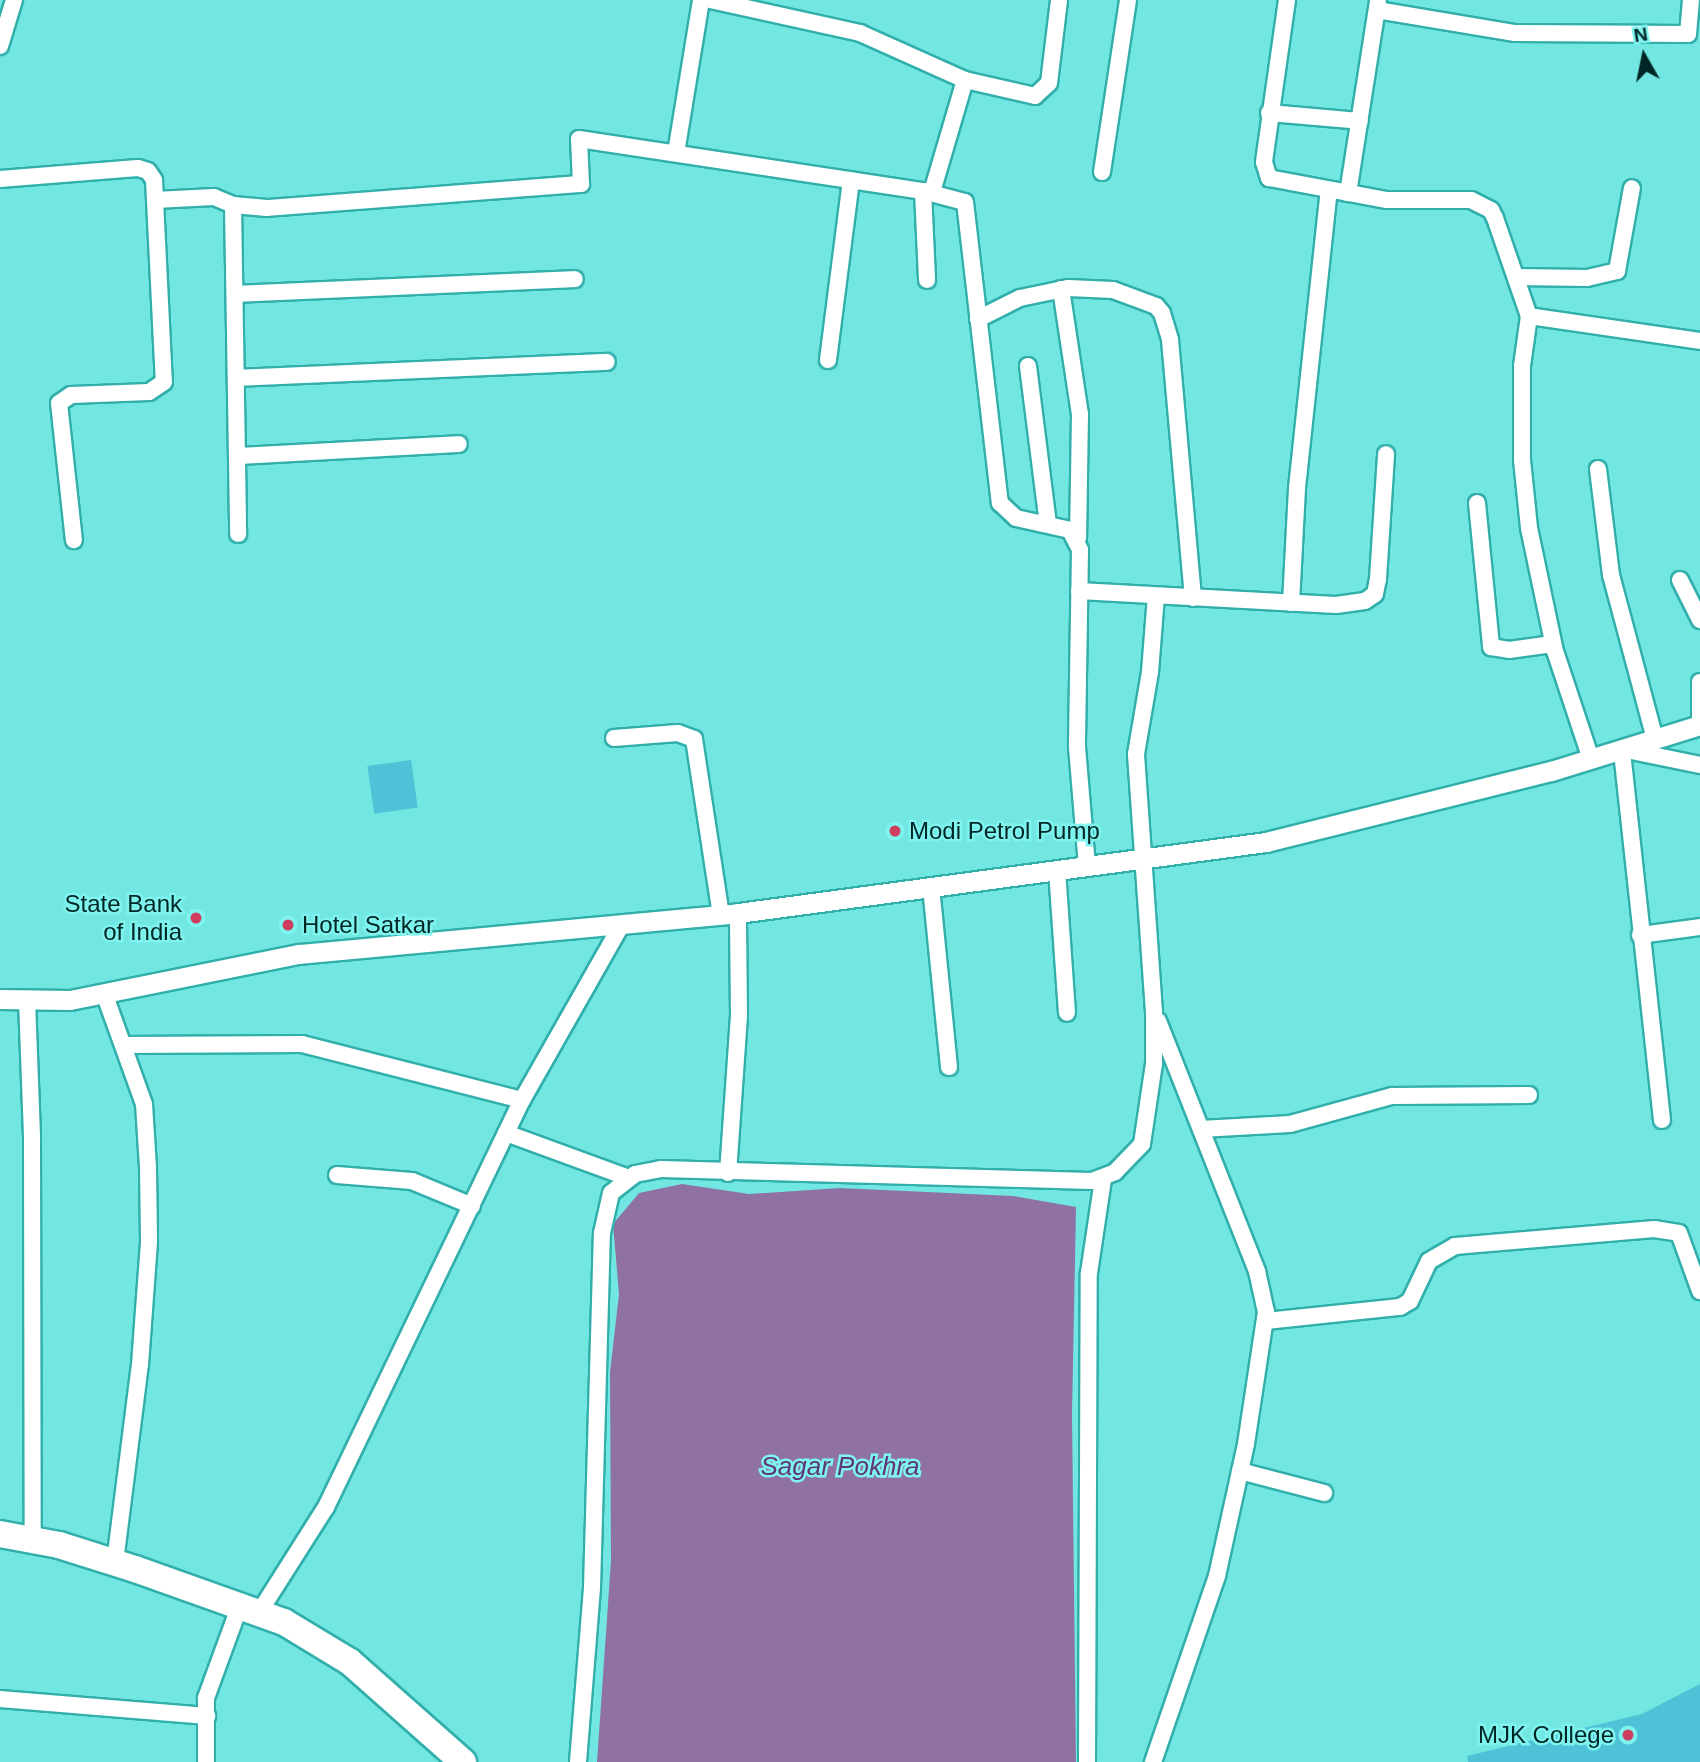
<!DOCTYPE html>
<html>
<head>
<meta charset="utf-8">
<style>
  body { margin:0 }
  #map { position:relative; width:1700px; height:1762px; overflow:hidden; background:#72e6e1; font-family:Arial,sans-serif }
  div>[style] { position:absolute }
  .water>* { inset:0; background:#9071a4 }
  .building>* { inset:0; background:#4ec2d6; transform-origin:0 0 }
  .roads { filter:drop-shadow(2px 0 #31afab) drop-shadow(-2px 0 #31afab) drop-shadow(0 2px #31afab) drop-shadow(0 -2px #31afab) }
  .minor>* { height:16px; margin:-8px; padding:0 8px; transform-origin:8px; border-radius:8px; background:#fff }
  .tertiary>* { height:19px; margin:-9.5px; padding:0 9.5px; transform-origin:9.5px; border-radius:9.5px; background:#fff }
  .trunk>* { height:26px; margin:-13px; padding:0 13px; transform-origin:13px; border-radius:13px; background:#fff }
  .dots>* { width:19px; height:19px; translate:-50% -50%; box-sizing:border-box; border:4px solid #7ff4ef; border-radius:50% }
  span { translate:-50% -50%; white-space:nowrap; text-align:center; line-height:1.15; -webkit-text-stroke:5px #7ff4ef; paint-order:stroke }
  .poi-label { font-size:24px; color:#002625 }
  .left { translate:0 -50%; text-align:left }
  .right { translate:-100% -50%; text-align:right }
  .water-label { font-size:26px; color:#5f3677; font-style:italic }
  .north { position:absolute; left:1609px; top:21px; width:70px; height:70px; -webkit-text-stroke:5px #7ff4ef; paint-order:stroke; rotate:351deg; font-size:19px; font-weight:700; line-height:28px; text-align:center; color:#002625 }
  .north::after { content:''; display:block; margin:auto; width:24px; height:32px; background:#002625; clip-path:polygon(50% 0,100% 100%,50% 72%,0 100%) }
</style>
</head>
<body>
<div id="map">
  <div class="water">
    <i style="clip-path:polygon(682px 1184px,749px 1194px,840px 1188px,1013px 1196px,1076px 1207px,1072px 1415px,1076px 1762px,597px 1762px,611px 1561px,610px 1372px,619px 1294px,613px 1224px,639px 1193px)"></i>
  </div>
  <div class="building">
    <i style="left:411px;top:760px;width:48px;height:44px;rotate:82deg"></i>
    <i style="clip-path:polygon(1700px 1684px,1700px 1762px,1468px 1762px,1467px 1756px,1642px 1714px)"></i>
  </div>
  <div class="roads">
    <div class="minor">
      <i style="left:710px;top:0;width:154px;rotate:12.4deg"></i>
      <i style="left:860px;top:33px;width:115px;rotate:24.1deg"></i>
      <i style="left:965px;top:80px;width:117px;rotate:106.4deg"></i>
      <i style="left:1287px;top:0;width:164px;rotate:98.1deg"></i>
      <i style="left:1264px;top:162px;width:17px;rotate:73deg"></i>
      <i style="left:1269px;top:178px;width:120px;rotate:10.6deg"></i>
      <i style="left:1387px;top:200px;width:84px"></i>
      <i style="left:1471px;top:200px;width:22px;rotate:27deg"></i>
      <i style="left:1491px;top:210px;width:9px;rotate:63deg"></i>
      <i style="left:1495px;top:218px;width:104px;rotate:70.9deg"></i>
      <i style="left:1529px;top:316px;width:50px;rotate:98deg"></i>
      <i style="left:1522px;top:366px;width:94px;rotate:90deg"></i>
      <i style="left:1522px;top:460px;width:68px;rotate:84.1deg"></i>
      <i style="left:1529px;top:528px;width:126px;rotate:78.1deg"></i>
      <i style="left:1555px;top:651px;width:114px;rotate:71.6deg"></i>
      <i style="left:1377px;top:10px;width:140px;rotate:9.5deg"></i>
      <i style="left:1515px;top:33px;width:173px;rotate:0.3deg"></i>
      <i style="left:1688px;top:34px;width:34px;rotate:-85deg"></i>
      <i style="left:0;top:46px;width:48px;rotate:-73.1deg"></i>
      <i style="left:965px;top:80px;width:72px;rotate:12.9deg"></i>
      <i style="left:1035px;top:96px;width:19px;rotate:-43deg"></i>
      <i style="left:1049px;top:83px;width:84px;rotate:-83.1deg"></i>
      <i style="left:1269px;top:113px;width:91px;rotate:5deg"></i>
      <i style="left:676px;top:153px;width:155px;rotate:-80.7deg"></i>
      <i style="left:1102px;top:172px;width:174px;rotate:-81.4deg"></i>
      <i style="left:0;top:179px;width:138px;rotate:-4.6deg"></i>
      <i style="left:138px;top:168px;width:10px;rotate:17deg"></i>
      <i style="left:148px;top:171px;width:11px;rotate:56deg"></i>
      <i style="left:154px;top:180px;width:202px;rotate:87.2deg"></i>
      <i style="left:164px;top:382px;width:18px;rotate:146deg"></i>
      <i style="left:149px;top:392px;width:78px;rotate:177.8deg"></i>
      <i style="left:71px;top:395px;width:14px;rotate:146deg"></i>
      <i style="left:59px;top:403px;width:138px;rotate:83.8deg"></i>
      <i style="left:923px;top:191px;width:89px;rotate:87.4deg"></i>
      <i style="left:1348px;top:193px;width:193px;rotate:-81.1deg"></i>
      <i style="left:155px;top:200px;width:59px;rotate:-2.9deg"></i>
      <i style="left:214px;top:197px;width:21px;rotate:23deg"></i>
      <i style="left:233px;top:205px;width:34px;rotate:5deg"></i>
      <i style="left:267px;top:208px;width:315px;rotate:-4.4deg"></i>
      <i style="left:581px;top:184px;width:45px;rotate:-92.5deg"></i>
      <i style="left:579px;top:139px;width:348px;rotate:8.6deg"></i>
      <i style="left:923px;top:191px;width:43px;rotate:14.7deg"></i>
      <i style="left:965px;top:202px;width:303px;rotate:83.4deg"></i>
      <i style="left:1000px;top:503px;width:22px;rotate:43deg"></i>
      <i style="left:1016px;top:518px;width:55px;rotate:12.5deg"></i>
      <i style="left:1070px;top:530px;width:22px;rotate:63deg"></i>
      <i style="left:1080px;top:550px;width:197px;rotate:90.9deg"></i>
      <i style="left:1077px;top:747px;width:119px;rotate:85.2deg"></i>
      <i style="left:233px;top:205px;width:329px;rotate:89.1deg"></i>
      <i style="left:1517px;top:277px;width:70px;rotate:0.8deg"></i>
      <i style="left:1587px;top:278px;width:31px;rotate:-13deg"></i>
      <i style="left:1617px;top:271px;width:84px;rotate:-79.8deg"></i>
      <i style="left:1061px;top:289px;width:126px;rotate:81.4deg"></i>
      <i style="left:1080px;top:414px;width:124px;rotate:90.9deg"></i>
      <i style="left:236px;top:294px;width:339px;rotate:-2.5deg"></i>
      <i style="left:1529px;top:316px;width:173px;rotate:8.3deg"></i>
      <i style="left:978px;top:319px;width:47px;rotate:-26.6deg"></i>
      <i style="left:1020px;top:298px;width:49px;rotate:-11.8deg"></i>
      <i style="left:1068px;top:288px;width:45px;rotate:2.5deg"></i>
      <i style="left:1113px;top:290px;width:46px;rotate:20.4deg"></i>
      <i style="left:1156px;top:306px;width:9px;rotate:49deg"></i>
      <i style="left:1162px;top:313px;width:28px;rotate:73deg"></i>
      <i style="left:1170px;top:340px;width:259px;rotate:84.9deg"></i>
      <i style="left:828px;top:360px;width:181px;rotate:-82.7deg"></i>
      <i style="left:1028px;top:366px;width:159px;rotate:82.8deg"></i>
      <i style="left:237px;top:378px;width:370px;rotate:-2.5deg"></i>
      <i style="left:238px;top:456px;width:221px;rotate:-3.1deg"></i>
      <i style="left:1598px;top:469px;width:107px;rotate:83deg"></i>
      <i style="left:1611px;top:575px;width:170px;rotate:75deg"></i>
      <i style="left:1477px;top:503px;width:145px;rotate:84.4deg"></i>
      <i style="left:1491px;top:647px;width:18px;rotate:9deg"></i>
      <i style="left:1509px;top:650px;width:44px;rotate:-7.8deg"></i>
      <i style="left:1680px;top:580px;width:45px;rotate:63.4deg"></i>
      <i style="left:1079px;top:591px;width:257px;rotate:3.1deg"></i>
      <i style="left:1336px;top:605px;width:29px;rotate:-8deg"></i>
      <i style="left:1365px;top:601px;width:12px;rotate:-35deg"></i>
      <i style="left:1375px;top:594px;width:15px;rotate:-79deg"></i>
      <i style="left:1378px;top:579px;width:125px;rotate:-86.3deg"></i>
      <i style="left:1291px;top:603px;width:115px;rotate:-87deg"></i>
      <i style="left:1297px;top:488px;width:300px;rotate:-83.9deg"></i>
      <i style="left:1700px;top:682px;width:35px;rotate:90deg"></i>
      <i style="left:614px;top:738px;width:64px;rotate:-4.5deg"></i>
      <i style="left:678px;top:733px;width:17px;rotate:21deg"></i>
      <i style="left:694px;top:739px;width:178px;rotate:81.3deg"></i>
      <i style="left:1057px;top:870px;width:143px;rotate:86deg"></i>
      <i style="left:931px;top:887px;width:181px;rotate:84.3deg"></i>
      <i style="left:1640px;top:935px;width:61px;rotate:-7.6deg"></i>
      <i style="left:104px;top:993px;width:118px;rotate:70.2deg"></i>
      <i style="left:144px;top:1104px;width:64px;rotate:86.4deg"></i>
      <i style="left:148px;top:1168px;width:74px;rotate:89.2deg"></i>
      <i style="left:149px;top:1242px;width:122px;rotate:94.2deg"></i>
      <i style="left:140px;top:1364px;width:201px;rotate:97.2deg"></i>
      <i style="left:27px;top:1000px;width:139px;rotate:87.9deg"></i>
      <i style="left:32px;top:1139px;width:401px;rotate:89.9deg"></i>
      <i style="left:125px;top:1045px;width:177px;rotate:-0.3deg"></i>
      <i style="left:302px;top:1044px;width:227px;rotate:14.3deg"></i>
      <i style="left:1662px;top:1120px;width:373px;rotate:-96.2deg"></i>
      <i style="left:1622px;top:749px;width:80px;rotate:11.6deg"></i>
      <i style="left:1201px;top:1129px;width:89px;rotate:-3.2deg"></i>
      <i style="left:1290px;top:1124px;width:106px;rotate:-15.4deg"></i>
      <i style="left:1392px;top:1096px;width:137px;rotate:-0.4deg"></i>
      <i style="left:506px;top:1133px;width:131px;rotate:20.1deg"></i>
      <i style="left:728px;top:1173px;width:158px;rotate:-86deg"></i>
      <i style="left:739px;top:1015px;width:102px;rotate:-90.6deg"></i>
      <i style="left:337px;top:1175px;width:75px;rotate:4.6deg"></i>
      <i style="left:412px;top:1181px;width:65px;rotate:22.6deg"></i>
      <i style="left:1266px;top:1321px;width:135px;rotate:-6deg"></i>
      <i style="left:1400px;top:1307px;width:12px;rotate:-31deg"></i>
      <i style="left:1410px;top:1301px;width:44px;rotate:-64.6deg"></i>
      <i style="left:1429px;top:1261px;width:30px;rotate:-30deg"></i>
      <i style="left:1455px;top:1246px;width:200px;rotate:-4.9deg"></i>
      <i style="left:1654px;top:1229px;width:25px;rotate:9deg"></i>
      <i style="left:1679px;top:1233px;width:62px;rotate:70.1deg"></i>
      <i style="left:1240px;top:1471px;width:87px;rotate:14.7deg"></i>
      <i style="left:260px;top:1611px;width:123px;rotate:-57.6deg"></i>
      <i style="left:326px;top:1507px;width:452px;rotate:-64.3deg"></i>
      <i style="left:522px;top:1100px;width:202px;rotate:-60.4deg"></i>
      <i style="left:0;top:1699px;width:208px;rotate:4.7deg"></i>
      <i style="left:206px;top:1762px;width:64px;rotate:-90deg"></i>
      <i style="left:206px;top:1698px;width:99px;rotate:-69.9deg"></i>
      <i style="left:578px;top:1762px;width:175px;rotate:-85.4deg"></i>
      <i style="left:592px;top:1588px;width:355px;rotate:-88.4deg"></i>
      <i style="left:602px;top:1233px;width:41px;rotate:-77.3deg"></i>
      <i style="left:611px;top:1193px;width:31px;rotate:-38deg"></i>
      <i style="left:635px;top:1174px;width:26px;rotate:-11deg"></i>
      <i style="left:661px;top:1169px;width:431px;rotate:1.6deg"></i>
      <i style="left:1092px;top:1181px;width:25px;rotate:-21deg"></i>
      <i style="left:1115px;top:1172px;width:39px;rotate:-46deg"></i>
      <i style="left:1142px;top:1144px;width:81px;rotate:-81.5deg"></i>
      <i style="left:1154px;top:1064px;width:52px;rotate:-90deg"></i>
      <i style="left:1154px;top:1012px;width:259px;rotate:-94deg"></i>
      <i style="left:1136px;top:754px;width:83px;rotate:-80.3deg"></i>
      <i style="left:1150px;top:672px;width:76px;rotate:-85.5deg"></i>
      <i style="left:1087px;top:1762px;width:489px;rotate:-89.8deg"></i>
      <i style="left:1089px;top:1273px;width:95px;rotate:-81.5deg"></i>
      <i style="left:1153px;top:1762px;width:197px;rotate:-71deg"></i>
      <i style="left:1217px;top:1576px;width:135px;rotate:-77.6deg"></i>
      <i style="left:1246px;top:1444px;width:134px;rotate:-81.4deg"></i>
      <i style="left:1266px;top:1312px;width:42px;rotate:-102.4deg"></i>
      <i style="left:1257px;top:1271px;width:269px;rotate:-111.6deg"></i>
    </div>
    <div class="tertiary">
      <i style="left:0;top:999px;width:70px;rotate:0.8deg"></i>
      <i style="left:70px;top:1000px;width:234px;rotate:-11.4deg"></i>
      <i style="left:299px;top:954px;width:441px;rotate:-5.3deg"></i>
      <i style="left:738px;top:913px;width:533px;rotate:-7.66deg"></i>
      <i style="left:1266px;top:842px;width:294px;rotate:-14deg"></i>
      <i style="left:1551px;top:771px;width:156px;rotate:-17.2deg"></i>
    </div>
    <div class="trunk">
      <i style="left:0;top:1534px;width:60px;rotate:10.6deg"></i>
      <i style="left:59px;top:1545px;width:80px;rotate:17.5deg"></i>
      <i style="left:135px;top:1569px;width:158px;rotate:19.6deg"></i>
      <i style="left:284px;top:1622px;width:77px;rotate:31.2deg"></i>
      <i style="left:350px;top:1662px;width:151px;rotate:41.5deg"></i>
    </div>
  </div>
  <div class="dots">
    <i style="left:895px;top:831px;background:#ce3e5f"></i>
    <i style="left:196px;top:918px;background:#ce3e5f"></i>
    <i style="left:288px;top:925px;background:#ce3e5f"></i>
    <i style="left:1628px;top:1735px;background:#ce3e5f"></i>
  </div>
  <div class="poi-label">
    <span class="left" style="left:909px;top:831px">Modi Petrol Pump</span>
    <span class="right" style="left:182px;top:918px">State Bank<br>of India</span>
    <span class="left" style="left:302px;top:925px">Hotel Satkar</span>
    <span class="right" style="left:1614px;top:1735px">MJK College</span>
  </div>
  <div class="water-label">
    <span style="left:840px;top:1467px">Sagar Pokhra</span>
  </div>
  <div class="north">N</div>
</div>
</body>
</html>
